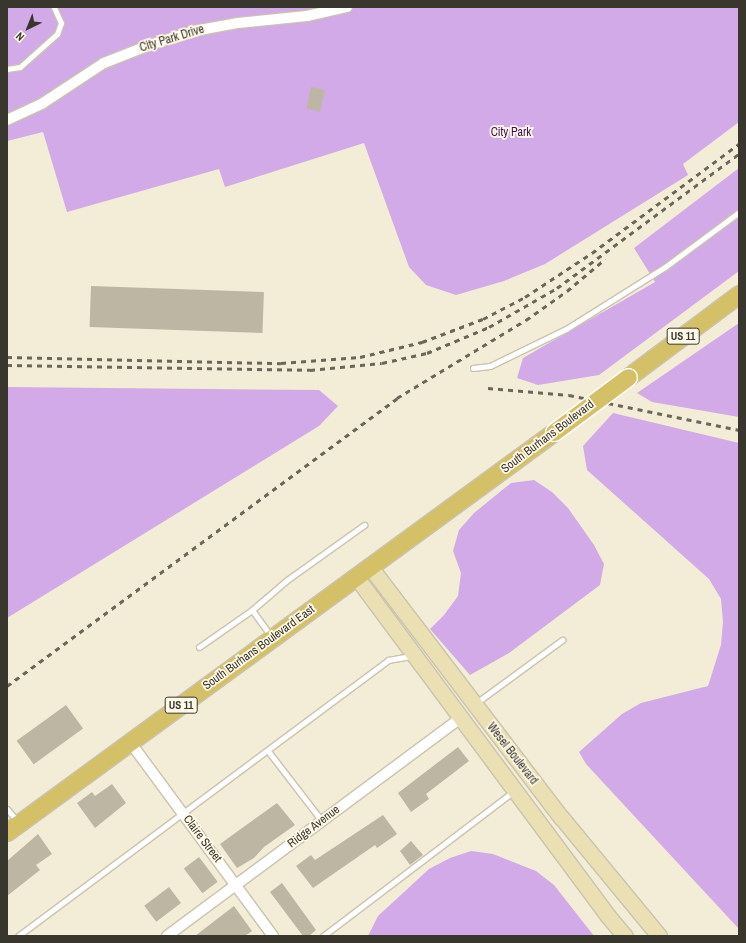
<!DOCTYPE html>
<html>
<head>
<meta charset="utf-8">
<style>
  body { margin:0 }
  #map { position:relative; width:746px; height:943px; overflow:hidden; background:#f3ecd7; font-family:"Archivo Narrow",sans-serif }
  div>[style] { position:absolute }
  .green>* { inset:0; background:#d2aae8 }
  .building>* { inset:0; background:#bdb6a2; transform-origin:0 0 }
  .roads { filter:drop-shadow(1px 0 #cac3af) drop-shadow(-1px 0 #cac3af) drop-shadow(0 1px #cac3af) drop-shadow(0 -1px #cac3af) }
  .service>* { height:5px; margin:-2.5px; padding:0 2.5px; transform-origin:2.5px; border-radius:2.5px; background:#fff }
  .minor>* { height:10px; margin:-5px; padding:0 5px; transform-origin:5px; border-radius:5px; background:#fff }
  .secondary>* { height:15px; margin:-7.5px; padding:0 7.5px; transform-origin:7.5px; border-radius:7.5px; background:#eae0b3 }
  .primary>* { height:17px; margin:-8.5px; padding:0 8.5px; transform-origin:8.5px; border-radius:8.5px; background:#d4c067 }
  .rail>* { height:3px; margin-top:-1.5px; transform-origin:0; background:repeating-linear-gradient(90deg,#6a665a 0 5px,transparent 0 10px) }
  .bridges { filter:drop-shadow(1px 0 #fff) drop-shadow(-1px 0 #fff) drop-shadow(0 1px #fff) drop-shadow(0 -1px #fff) }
  .primary-bridge>* { height:17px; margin:-8.5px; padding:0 8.5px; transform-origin:8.5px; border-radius:8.5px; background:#d4c067 }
  span { translate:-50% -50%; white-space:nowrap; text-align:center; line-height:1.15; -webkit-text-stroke:3.5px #fff9e8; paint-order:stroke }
  .shield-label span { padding:1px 3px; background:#fff9e8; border:1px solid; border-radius:3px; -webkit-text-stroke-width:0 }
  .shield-label { font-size:11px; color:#39362e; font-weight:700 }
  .street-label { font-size:12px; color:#39362e }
  .park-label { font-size:12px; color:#410c57 }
  .frame { position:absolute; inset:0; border:8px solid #39362e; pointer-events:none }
  .north { position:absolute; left:8px; top:8px; width:40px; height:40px; -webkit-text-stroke:3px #fff9e8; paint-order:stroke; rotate:223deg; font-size:11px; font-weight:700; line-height:16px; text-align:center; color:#39362e }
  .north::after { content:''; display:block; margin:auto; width:14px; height:18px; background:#39362e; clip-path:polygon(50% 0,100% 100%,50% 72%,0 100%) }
</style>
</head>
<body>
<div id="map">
  <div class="green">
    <i style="clip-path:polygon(7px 7px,739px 7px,739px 122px,683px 164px,688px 175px,545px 264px,504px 281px,456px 295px,426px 285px,409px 267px,364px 143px,225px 187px,219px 169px,67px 212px,43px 132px,7px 141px)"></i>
    <i style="clip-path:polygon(739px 168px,739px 271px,599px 375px,538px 385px,517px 378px,523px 358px,655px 282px,634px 248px)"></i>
    <i style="clip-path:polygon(739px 323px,739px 417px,652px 402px,637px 393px)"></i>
    <i style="clip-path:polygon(7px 387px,319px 390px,338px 406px,319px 426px,7px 618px)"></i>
    <i style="clip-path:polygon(613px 413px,739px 443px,739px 929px,586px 764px,579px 752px,622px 714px,641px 703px,708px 686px,721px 645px,723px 622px,721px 599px,709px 579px,587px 470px,583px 446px)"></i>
    <i style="clip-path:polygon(534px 480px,552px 492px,568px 508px,594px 545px,604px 564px,600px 585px,509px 653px,470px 675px,430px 629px,444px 615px,458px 596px,461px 573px,453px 551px,459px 530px,474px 513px,511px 483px)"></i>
    <i style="clip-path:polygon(471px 851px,493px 854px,536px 871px,554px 885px,594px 936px,368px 936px,378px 916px,429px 869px,450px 858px)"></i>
  </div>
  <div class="building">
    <i style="left:311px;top:87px;width:14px;height:22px;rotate:12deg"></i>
    <i style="left:91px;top:286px;width:173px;height:41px;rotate:2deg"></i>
    <i style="left:66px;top:705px;width:29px;height:61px;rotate:54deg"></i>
    <i style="clip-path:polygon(458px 747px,469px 761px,426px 794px,429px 799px,411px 812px,398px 793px)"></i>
    <i style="clip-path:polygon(112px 784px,126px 803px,95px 828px,77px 803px,92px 792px,95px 796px)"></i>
    <i style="clip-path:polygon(277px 803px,295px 825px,264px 847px,254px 858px,237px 868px,220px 844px)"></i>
    <i style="clip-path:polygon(383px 815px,397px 834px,377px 848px,375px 845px,313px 888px,296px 866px,311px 855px,315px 860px)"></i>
    <i style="clip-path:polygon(38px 834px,52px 854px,36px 865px,40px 870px,7px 896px,7px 861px)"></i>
    <i style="clip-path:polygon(411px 841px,423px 855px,410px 865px,400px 851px)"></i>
    <i style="left:199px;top:857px;width:31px;height:19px;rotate:53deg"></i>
    <i style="clip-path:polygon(282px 883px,316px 930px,309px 936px,303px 936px,270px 892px)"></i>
    <i style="left:169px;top:887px;width:20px;height:31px;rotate:53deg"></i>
    <i style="clip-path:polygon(234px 906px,252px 931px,245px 936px,195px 936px)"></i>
  </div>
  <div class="roads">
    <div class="service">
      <i style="left:7px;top:69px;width:13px;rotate:-9deg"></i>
      <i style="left:20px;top:67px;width:50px;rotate:-41.7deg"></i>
      <i style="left:57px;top:34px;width:12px;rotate:-70deg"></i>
      <i style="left:61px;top:23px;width:17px;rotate:-114deg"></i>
      <i style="left:473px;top:368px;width:17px;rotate:-7deg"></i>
      <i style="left:490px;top:366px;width:85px;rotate:-26deg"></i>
      <i style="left:566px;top:329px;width:117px;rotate:-32.1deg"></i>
      <i style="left:665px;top:267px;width:92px;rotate:-36.6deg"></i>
      <i style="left:252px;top:610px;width:46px;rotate:-40.6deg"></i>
      <i style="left:287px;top:580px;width:95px;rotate:-35.5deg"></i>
      <i style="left:199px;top:647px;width:65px;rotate:-34.9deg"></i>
      <i style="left:252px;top:610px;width:32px;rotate:54deg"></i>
      <i style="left:476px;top:703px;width:107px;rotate:-36.2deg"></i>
      <i style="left:268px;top:751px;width:88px;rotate:52.4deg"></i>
      <i style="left:7px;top:809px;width:16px;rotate:50deg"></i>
      <i style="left:18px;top:936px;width:462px;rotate:-36.7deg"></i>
      <i style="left:388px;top:660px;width:23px;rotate:-10deg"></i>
      <i style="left:323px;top:936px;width:240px;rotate:-37.2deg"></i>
    </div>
    <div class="minor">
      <i style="left:7px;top:120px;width:40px;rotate:-25deg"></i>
      <i style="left:43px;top:103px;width:73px;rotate:-33.3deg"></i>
      <i style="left:104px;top:63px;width:46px;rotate:-21.6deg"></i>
      <i style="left:147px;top:46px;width:49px;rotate:-17.7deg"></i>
      <i style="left:194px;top:31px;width:45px;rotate:-10.3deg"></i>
      <i style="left:238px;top:23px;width:69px;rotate:-5.8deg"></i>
      <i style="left:307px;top:16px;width:41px;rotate:-12.7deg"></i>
      <i style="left:130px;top:742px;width:241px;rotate:53.6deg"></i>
      <i style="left:167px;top:936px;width:367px;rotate:-36.6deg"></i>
    </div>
    <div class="secondary">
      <i style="left:371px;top:568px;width:313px;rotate:52.7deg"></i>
      <i style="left:561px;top:817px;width:154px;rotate:50.5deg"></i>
      <i style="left:357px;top:578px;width:421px;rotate:53.4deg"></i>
      <i style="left:608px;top:916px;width:26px;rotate:50deg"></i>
    </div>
    <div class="primary">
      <i style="left:628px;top:377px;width:139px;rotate:-36.8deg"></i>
      <i style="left:7px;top:832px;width:678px;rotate:-36.18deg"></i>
    </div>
  </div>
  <div class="rail">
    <i style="left:7px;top:357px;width:274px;rotate:1.3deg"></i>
    <i style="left:281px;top:363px;width:79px;rotate:-4.3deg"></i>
    <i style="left:360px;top:357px;width:64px;rotate:-13.6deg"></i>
    <i style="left:422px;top:342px;width:65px;rotate:-20.7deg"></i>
    <i style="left:483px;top:319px;width:47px;rotate:-27.6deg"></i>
    <i style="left:525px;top:297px;width:80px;rotate:-33.3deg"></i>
    <i style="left:592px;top:253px;width:183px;rotate:-36.6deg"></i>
    <i style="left:7px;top:365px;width:303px;rotate:0.9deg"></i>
    <i style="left:310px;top:370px;width:72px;rotate:-5.6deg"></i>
    <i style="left:382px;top:363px;width:46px;rotate:-12.5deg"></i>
    <i style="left:427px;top:353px;width:67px;rotate:-22.8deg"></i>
    <i style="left:489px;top:327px;width:78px;rotate:-29.8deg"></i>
    <i style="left:557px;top:288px;width:226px;rotate:-36.4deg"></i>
    <i style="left:488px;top:388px;width:81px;rotate:4.9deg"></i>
    <i style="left:569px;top:395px;width:174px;rotate:11.6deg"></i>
    <i style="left:7px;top:686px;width:485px;rotate:-36.4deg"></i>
    <i style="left:397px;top:398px;width:151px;rotate:-31.2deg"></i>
    <i style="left:526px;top:320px;width:50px;rotate:-35.3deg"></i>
    <i style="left:567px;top:291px;width:50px;rotate:-40.1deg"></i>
  </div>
  <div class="bridges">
    <div class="primary-bridge">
      <i style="left:554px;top:432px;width:92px;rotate:-36.6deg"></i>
    </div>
  </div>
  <div class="shield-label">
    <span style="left:683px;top:336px">US 11</span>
    <span style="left:181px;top:705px">US 11</span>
  </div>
  <div class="street-label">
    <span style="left:172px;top:39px;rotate:-17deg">City Park Drive</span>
    <span style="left:548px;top:437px;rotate:-37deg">South Burhans Boulevard</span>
    <span style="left:259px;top:648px;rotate:-36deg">South Burhans Boulevard East</span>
    <span style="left:512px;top:754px;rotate:52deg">Wesel Boulevard</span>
    <span style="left:314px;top:827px;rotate:-37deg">Ridge Avenue</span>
    <span style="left:202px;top:839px;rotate:53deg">Claire Street</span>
  </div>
  <div class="park-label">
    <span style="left:511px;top:133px">City Park</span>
  </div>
  <div class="frame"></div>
  <div class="north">N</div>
</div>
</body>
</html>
